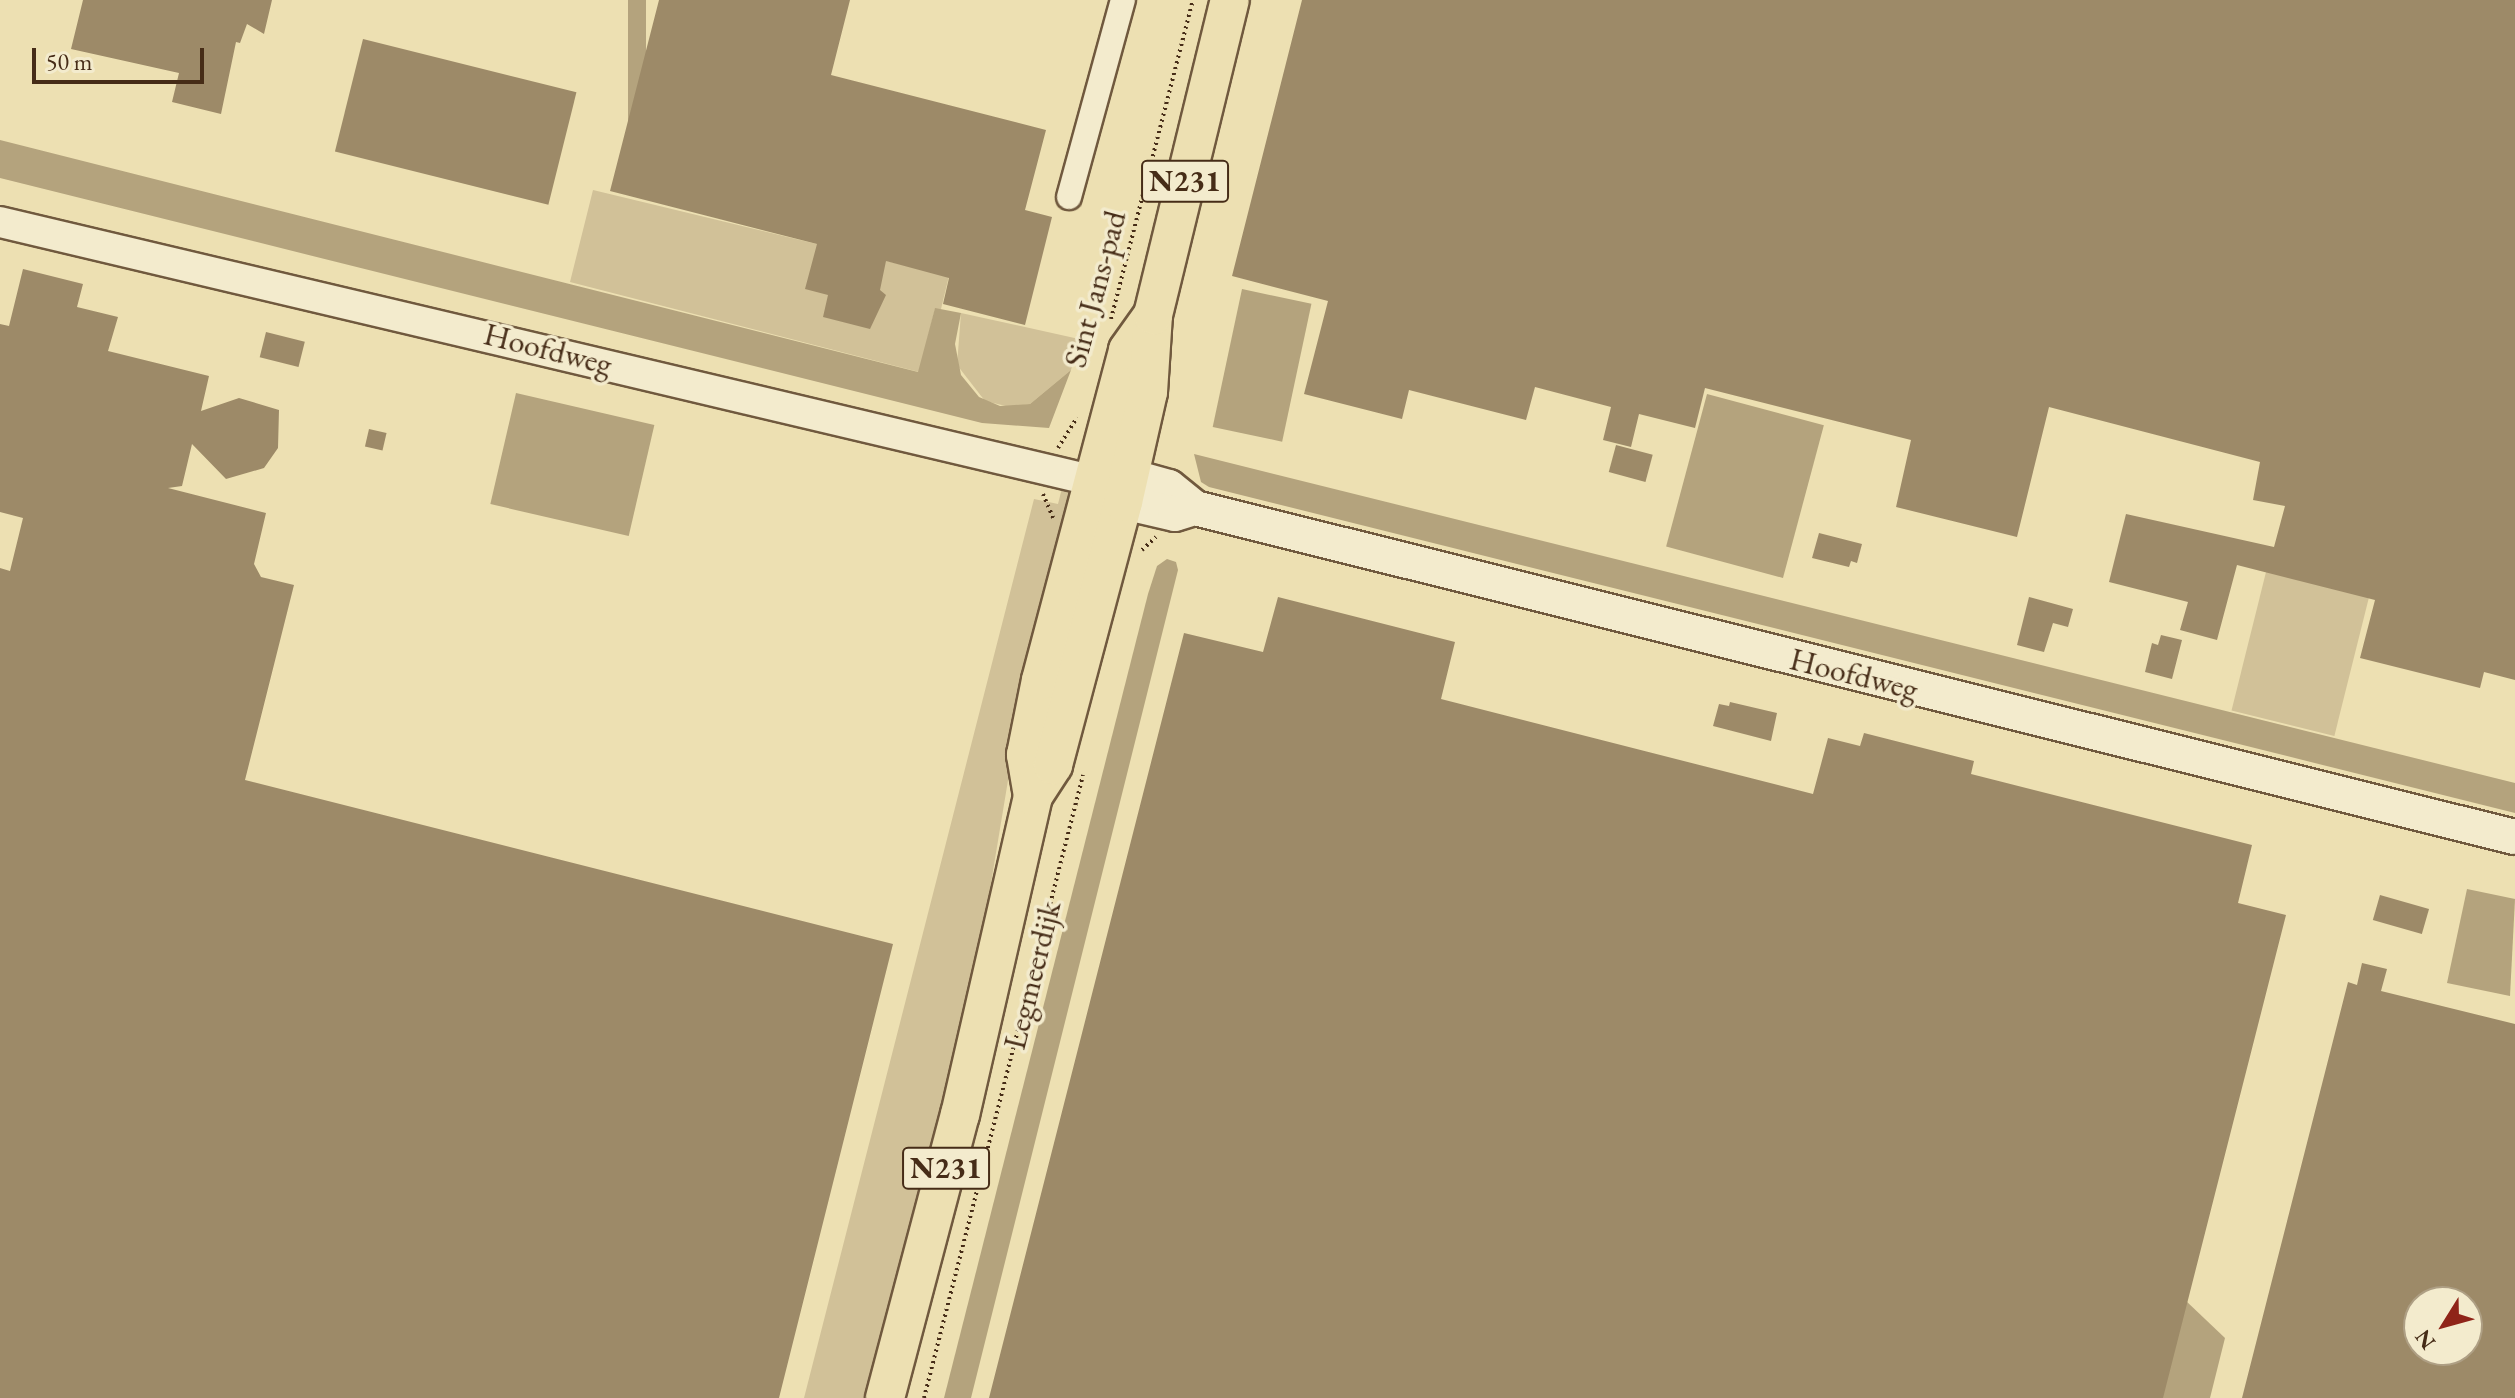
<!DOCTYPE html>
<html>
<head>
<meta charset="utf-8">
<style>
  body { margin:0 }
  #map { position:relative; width:2515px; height:1398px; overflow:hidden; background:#ede0b2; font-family:"EB Garamond",serif }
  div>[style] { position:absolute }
  .green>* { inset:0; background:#d1c198; transform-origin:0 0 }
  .water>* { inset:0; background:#b4a37d; transform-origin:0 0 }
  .building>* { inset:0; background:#9d8a68; transform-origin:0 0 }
  .path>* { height:4px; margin-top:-2px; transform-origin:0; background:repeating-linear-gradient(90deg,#462c17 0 2px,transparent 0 6px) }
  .roads { filter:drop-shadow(2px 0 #70593e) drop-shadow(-2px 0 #70593e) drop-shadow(0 2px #70593e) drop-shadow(0 -2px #70593e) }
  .minor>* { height:24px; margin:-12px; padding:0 12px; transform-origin:12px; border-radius:12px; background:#f3ebcd }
  .tertiary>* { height:30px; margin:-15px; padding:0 15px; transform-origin:15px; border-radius:15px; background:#f3ebcd }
  .secondary>* { height:34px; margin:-17px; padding:0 17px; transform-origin:17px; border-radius:17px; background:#f3ebcd }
  .primary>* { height:38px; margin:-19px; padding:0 19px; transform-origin:19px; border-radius:19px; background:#ede0b2 }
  span { translate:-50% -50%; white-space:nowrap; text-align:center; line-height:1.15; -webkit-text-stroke:7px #f3ebcd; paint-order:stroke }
  .shield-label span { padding:2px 6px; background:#f3ebcd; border:2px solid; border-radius:6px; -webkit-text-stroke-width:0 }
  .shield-label { font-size:30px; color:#462c17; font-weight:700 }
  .street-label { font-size:32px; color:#462c17 }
  .north { position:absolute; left:2403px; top:1286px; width:80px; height:80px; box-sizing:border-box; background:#f3ebcd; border:2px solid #ae9f84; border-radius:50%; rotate:233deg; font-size:22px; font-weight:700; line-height:32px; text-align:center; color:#462c17 }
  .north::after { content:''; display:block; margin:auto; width:28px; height:36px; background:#8f2418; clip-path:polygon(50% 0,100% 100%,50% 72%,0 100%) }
  .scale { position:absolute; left:32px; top:48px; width:172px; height:36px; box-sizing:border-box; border:4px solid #462c17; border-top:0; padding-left:10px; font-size:24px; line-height:28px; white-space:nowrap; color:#462c17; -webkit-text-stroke:6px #f3ebcd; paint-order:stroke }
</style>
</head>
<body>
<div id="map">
  <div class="green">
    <i style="clip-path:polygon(593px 190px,949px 276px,941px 309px,935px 309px,919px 372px,570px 282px)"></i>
    <i style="clip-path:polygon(961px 313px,1079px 339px,1071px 370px,1030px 404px,1010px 407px,985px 401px,957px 365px)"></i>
    <i style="clip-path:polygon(1062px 488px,1072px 493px,1019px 714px,968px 1022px,874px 1398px,804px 1398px,1034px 499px,1058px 504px)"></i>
    <i style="left:2269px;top:560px;width:106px;height:155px;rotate:14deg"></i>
  </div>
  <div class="water">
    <i style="left:628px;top:0;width:18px;height:187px"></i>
    <i style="clip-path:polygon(0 140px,918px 372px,935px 308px,961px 313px,955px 344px,961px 375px,979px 397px,1000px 406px,1030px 404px,1071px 370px,1049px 428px,982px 423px,0 178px)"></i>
    <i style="left:1242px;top:289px;width:71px;height:141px;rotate:12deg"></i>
    <i style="left:516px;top:393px;width:142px;height:114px;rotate:13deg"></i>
    <i style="left:1707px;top:394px;width:121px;height:158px;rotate:15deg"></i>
    <i style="clip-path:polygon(1194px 454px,2515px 783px,2515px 813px,1209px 487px,1201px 482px)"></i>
    <i style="clip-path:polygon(1167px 559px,1176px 562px,1178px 570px,971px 1398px,944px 1398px,1148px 594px,1157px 566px)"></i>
    <i style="clip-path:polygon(2467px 889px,2515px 899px,2510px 996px,2447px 983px)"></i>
    <i style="clip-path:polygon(2185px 1300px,2225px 1338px,2210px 1398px,2159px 1398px)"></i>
  </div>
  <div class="building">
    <i style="clip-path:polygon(83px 0,272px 0,264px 34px,247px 24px,240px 43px,236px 42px,221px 114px,172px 102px,179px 73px,71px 49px)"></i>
    <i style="clip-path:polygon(659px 0,850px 0,831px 75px,1046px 130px,1025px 210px,1052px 217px,1025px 325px,943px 304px,949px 278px,886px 261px,880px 290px,886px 295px,870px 329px,823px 317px,828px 295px,805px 289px,817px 244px,610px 191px)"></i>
    <i style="clip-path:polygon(1302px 0,2515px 0,2515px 680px,2484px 672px,2480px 688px,2360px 658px,2375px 600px,2237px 565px,2217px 640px,2180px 630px,2188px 602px,2109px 582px,2126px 514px,2274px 547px,2285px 506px,2253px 500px,2260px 462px,2049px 407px,2017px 537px,1896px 507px,1911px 440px,1705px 388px,1695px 428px,1639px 414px,1631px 447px,1603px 440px,1611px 407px,1535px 387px,1526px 420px,1409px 390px,1402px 419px,1304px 394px,1328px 301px,1232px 276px)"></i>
    <i style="left:363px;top:39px;width:220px;height:116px;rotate:14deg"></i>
    <i style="clip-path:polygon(23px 269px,83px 284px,77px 307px,118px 317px,108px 351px,209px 376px,201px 411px,239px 398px,279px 410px,278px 448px,264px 468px,226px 479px,192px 444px,182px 486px,168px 488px,266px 513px,254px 564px,261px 577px,294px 585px,245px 780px,893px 944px,779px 1398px,0 1398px,0 568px,10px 571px,23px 518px,0 512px,0 324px,9px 326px)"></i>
    <i style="left:266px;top:332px;width:40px;height:26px;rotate:14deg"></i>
    <i style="left:369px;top:429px;width:18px;height:18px;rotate:13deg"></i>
    <i style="left:1616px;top:445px;width:38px;height:28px;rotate:15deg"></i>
    <i style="clip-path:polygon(1819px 533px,1862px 544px,1857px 563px,1851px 561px,1849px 567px,1812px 558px)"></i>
    <i style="clip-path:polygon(1278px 597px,1455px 642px,1441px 699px,1813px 794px,1828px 738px,1860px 746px,1864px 733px,1974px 761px,1971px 774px,2252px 845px,2238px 903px,2286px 915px,2163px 1398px,989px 1398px,1184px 633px,1263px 652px)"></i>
    <i style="clip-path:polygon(2029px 597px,2073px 609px,2068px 627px,2053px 623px,2044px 652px,2017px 645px)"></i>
    <i style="clip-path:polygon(2161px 635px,2182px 640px,2172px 679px,2145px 672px,2152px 643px,2158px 645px)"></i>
    <i style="clip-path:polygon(1730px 702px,1777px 713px,1771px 741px,1713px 726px,1719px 704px,1729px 706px)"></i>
    <i style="left:2380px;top:895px;width:51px;height:26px;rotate:16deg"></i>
    <i style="clip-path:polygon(evenodd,2362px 963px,2387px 969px,2381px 991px,2515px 1024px,2515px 1398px,2242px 1398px,2348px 982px,2357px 985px,2362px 963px,2419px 1302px,2467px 1302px,2467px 1350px,2419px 1350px,2419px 1302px)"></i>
  </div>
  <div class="path">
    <i style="left:1111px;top:319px;width:329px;rotate:-75.6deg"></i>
    <i style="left:1058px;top:448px;width:36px;rotate:-58deg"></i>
    <i style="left:1043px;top:494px;width:26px;rotate:67deg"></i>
    <i style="left:1142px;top:550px;width:19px;rotate:-43deg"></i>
    <i style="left:924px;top:1398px;width:643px;rotate:-75.68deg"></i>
  </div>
  <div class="roads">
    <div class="minor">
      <i style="left:1069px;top:197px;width:204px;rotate:-74.7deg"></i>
    </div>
    <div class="tertiary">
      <i style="left:0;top:222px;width:1125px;rotate:13.31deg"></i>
    </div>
    <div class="secondary">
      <i style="left:1103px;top:480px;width:26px;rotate:-9deg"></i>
      <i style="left:1129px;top:476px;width:41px;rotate:15.4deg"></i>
      <i style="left:1169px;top:487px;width:33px;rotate:39deg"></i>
      <i style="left:1195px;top:508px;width:1360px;rotate:14deg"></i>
      <i style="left:1102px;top:487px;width:26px;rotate:36deg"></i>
      <i style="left:1123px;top:502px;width:53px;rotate:13deg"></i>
      <i style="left:1175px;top:514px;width:21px;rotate:-17deg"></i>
    </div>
    <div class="primary">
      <i style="left:1033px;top:796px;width:42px;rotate:-99.7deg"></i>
      <i style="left:1026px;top:755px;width:76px;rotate:-78.7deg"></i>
      <i style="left:1041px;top:680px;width:341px;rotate:-75.2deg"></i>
      <i style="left:1128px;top:350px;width:43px;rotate:-54.5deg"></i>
      <i style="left:885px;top:1398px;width:293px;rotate:-75.2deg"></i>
      <i style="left:960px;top:1115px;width:327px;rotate:-77.1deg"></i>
      <i style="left:1033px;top:796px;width:37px;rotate:-57deg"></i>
      <i style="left:1053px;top:765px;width:272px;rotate:-75.1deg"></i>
      <i style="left:1123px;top:502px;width:113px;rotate:-77.2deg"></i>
      <i style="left:1148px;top:392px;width:77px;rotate:-86.3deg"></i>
      <i style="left:1153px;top:315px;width:324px;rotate:-76.3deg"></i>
    </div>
  </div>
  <div class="shield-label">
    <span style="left:1185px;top:181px">N231</span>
    <span style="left:946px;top:1168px">N231</span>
  </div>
  <div class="street-label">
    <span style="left:1095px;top:289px;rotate:-75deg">Sint Jans-pad</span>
    <span style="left:548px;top:349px;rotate:14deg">Hoofdweg</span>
    <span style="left:1854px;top:674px;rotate:14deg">Hoofdweg</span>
    <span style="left:1032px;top:975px;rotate:-76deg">Legmeerdijk</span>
  </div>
  <div class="north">N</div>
  <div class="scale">50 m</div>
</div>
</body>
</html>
